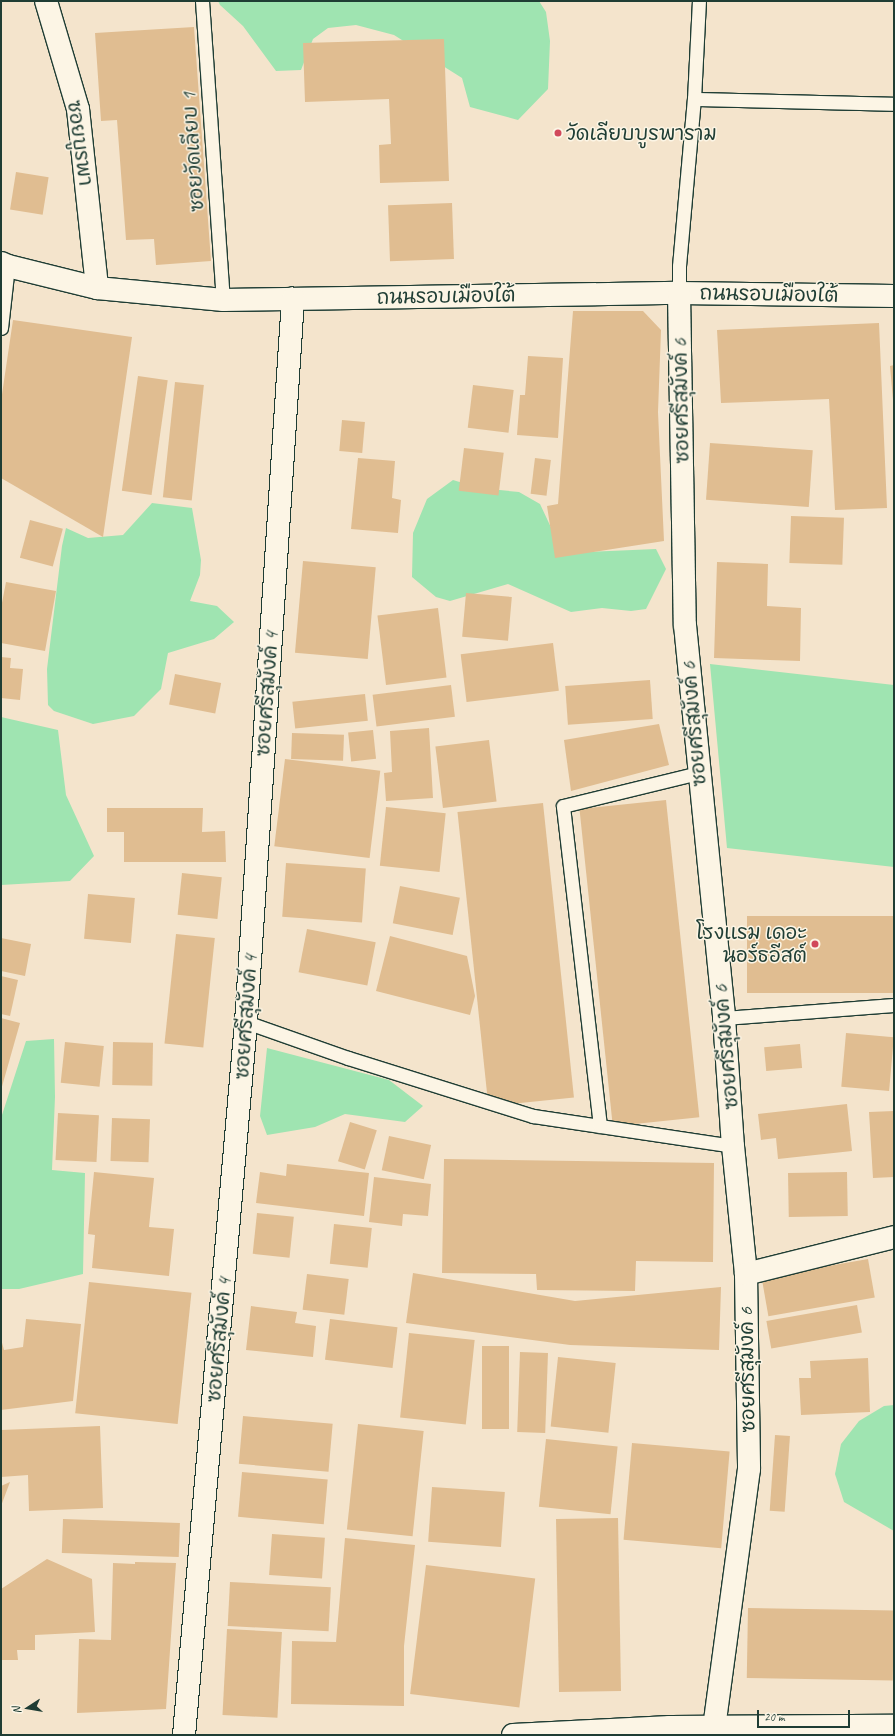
<!DOCTYPE html>
<html>
<head>
<meta charset="utf-8">
<style>
  body { margin:0 }
  #map { position:relative; width:895px; height:1736px; overflow:hidden; background:#f4e4cc; font-family:Caveat,"Playpen Sans Thai",sans-serif }
  div>[style] { position:absolute }
  .green>* { inset:0; background:#9fe4b1 }
  .building>* { inset:0; background:#e0bd91; transform-origin:0 0 }
  .roads { filter:drop-shadow(1px 0 #1f3d34) drop-shadow(-1px 0 #1f3d34) drop-shadow(0 1px #1f3d34) drop-shadow(0 -1px #1f3d34) }
  .service>* { height:13px; margin:-6.5px; padding:0 6.5px; transform-origin:6.5px; border-radius:6.5px; background:#fcf5e5 }
  .minor>* { height:22px; margin:-11px; padding:0 11px; transform-origin:11px; border-radius:11px; background:#fcf5e5 }
  .tertiary>* { height:22px; margin:-11px; padding:0 11px; transform-origin:11px; border-radius:11px; background:#fcf5e5 }
  .dots>* { width:11px; height:11px; translate:-50% -50%; box-sizing:border-box; border:2px solid #fcf5e5; border-radius:50% }
  span { translate:-50% -50%; white-space:nowrap; text-align:center; line-height:1.15; -webkit-text-stroke:3px #fcf5e5; paint-order:stroke }
  .poi-label { font-size:20px; color:#1f3d34 }
  .left { translate:0 -50%; text-align:left }
  .right { translate:-100% -50%; text-align:right }
  .street-label { font-size:20px; color:#1f3d34 }
  .frame { position:absolute; inset:0; border:2px solid #1f3d34; pointer-events:none }
  .north { position:absolute; left:8px; top:1688px; width:40px; height:40px; -webkit-text-stroke:3px #fcf5e5; paint-order:stroke; rotate:258deg; font-size:11px; font-weight:700; line-height:16px; text-align:center; color:#1f3d34 }
  .north::after { content:''; display:block; margin:auto; width:14px; height:18px; background:#1f3d34; clip-path:polygon(50% 0,100% 100%,50% 72%,0 100%) }
  .scale { position:absolute; left:757px; top:1710px; width:93px; height:18px; box-sizing:border-box; border:2px solid #1f3d34; border-top:0; padding-left:5px; font-size:12px; line-height:14px; white-space:nowrap; color:#1f3d34; -webkit-text-stroke:3px #fcf5e5; paint-order:stroke }
</style>
</head>
<body>
<div id="map">
  <div class="green">
    <i style="clip-path:polygon(218px 1px,539px 1px,546px 12px,550px 41px,548px 89px,518px 120px,470px 107px,462px 78px,394px 35px,356px 25px,328px 28px,313px 39px,301px 70px,276px 71px,243px 26px,220px 5px)"></i>
    <i style="clip-path:polygon(453px 480px,479px 488px,519px 492px,540px 504px,563px 553px,656px 549px,666px 569px,646px 609px,631px 611px,602px 608px,571px 612px,508px 584px,450px 601px,436px 597px,412px 577px,413px 533px,427px 499px)"></i>
    <i style="clip-path:polygon(152px 503px,192px 508px,201px 560px,200px 575px,190px 601px,217px 606px,234px 622px,214px 639px,168px 653px,161px 689px,134px 716px,93px 724px,54px 711px,48px 705px,47px 669px,62px 546px,66px 528px,88px 538px,123px 535px)"></i>
    <i style="clip-path:polygon(710px 664px,894px 685px,894px 867px,727px 848px)"></i>
    <i style="clip-path:polygon(1px 717px,58px 730px,66px 795px,94px 856px,70px 881px,1px 885px)"></i>
    <i style="clip-path:polygon(54px 1039px,55px 1097px,52px 1170px,85px 1173px,83px 1274px,19px 1289px,1px 1289px,1px 1118px,26px 1041px)"></i>
    <i style="clip-path:polygon(267px 1048px,389px 1080px,423px 1106px,405px 1122px,345px 1114px,315px 1127px,267px 1135px,260px 1116px)"></i>
    <i style="clip-path:polygon(894px 1405px,894px 1531px,844px 1502px,835px 1474px,841px 1444px,859px 1421px,884px 1406px)"></i>
  </div>
  <div class="building">
    <i style="clip-path:polygon(194px 27px,211px 261px,156px 265px,154px 239px,126px 240px,117px 120px,101px 121px,95px 33px)"></i>
    <i style="clip-path:polygon(444px 39px,449px 181px,380px 183px,379px 145px,391px 144px,389px 99px,305px 102px,303px 43px)"></i>
    <i style="left:16px;top:172px;width:33px;height:38px;rotate:9deg"></i>
    <i style="left:452px;top:203px;width:56px;height:64px;rotate:88deg"></i>
    <i style="clip-path:polygon(573px 311px,643px 311px,661px 330px,658px 412px,664px 541px,555px 558px,547px 506px,558px 504px)"></i>
    <i style="clip-path:polygon(13px 320px,132px 337px,103px 537px,1px 478px,1px 401px)"></i>
    <i style="clip-path:polygon(879px 323px,887px 508px,835px 510px,829px 399px,721px 403px,717px 330px)"></i>
    <i style="clip-path:polygon(528px 356px,563px 358px,558px 438px,517px 435px,520px 395px,525px 395px)"></i>
    <i style="clip-path:polygon(894px 365px,894px 400px,893px 400px,890px 366px)"></i>
    <i style="left:138px;top:376px;width:30px;height:116px;rotate:8deg"></i>
    <i style="left:175px;top:382px;width:29px;height:116px;rotate:6deg"></i>
    <i style="left:473px;top:385px;width:41px;height:43px;rotate:7deg"></i>
    <i style="left:342px;top:420px;width:23px;height:31px;rotate:5deg"></i>
    <i style="left:710px;top:443px;width:103px;height:57px;rotate:4deg"></i>
    <i style="left:464px;top:448px;width:40px;height:43px;rotate:7deg"></i>
    <i style="clip-path:polygon(358px 458px,395px 461px,392px 498px,401px 500px,398px 533px,351px 529px)"></i>
    <i style="left:535px;top:458px;width:16px;height:36px;rotate:7deg"></i>
    <i style="left:791px;top:516px;width:53px;height:47px;rotate:2deg"></i>
    <i style="left:30px;top:520px;width:34px;height:39px;rotate:15deg"></i>
    <i style="left:303px;top:561px;width:73px;height:92px;rotate:5deg"></i>
    <i style="clip-path:polygon(717px 562px,768px 564px,767px 606px,801px 608px,800px 661px,714px 658px)"></i>
    <i style="clip-path:polygon(6px 582px,56px 591px,45px 651px,1px 643px,1px 608px)"></i>
    <i style="left:466px;top:593px;width:46px;height:44px;rotate:5deg"></i>
    <i style="left:438px;top:608px;width:70px;height:61px;rotate:83deg"></i>
    <i style="left:553px;top:643px;width:48px;height:93px;rotate:83deg"></i>
    <i style="clip-path:polygon(1px 657px,11px 658px,10px 668px,23px 669px,20px 700px,1px 698px)"></i>
    <i style="left:175px;top:674px;width:47px;height:31px;rotate:11deg"></i>
    <i style="left:650px;top:680px;width:39px;height:85px;rotate:86deg"></i>
    <i style="left:451px;top:685px;width:32px;height:79px;rotate:83deg"></i>
    <i style="left:365px;top:694px;width:27px;height:73px;rotate:84deg"></i>
    <i style="clip-path:polygon(659px 724px,669px 765px,571px 791px,564px 740px)"></i>
    <i style="clip-path:polygon(429px 728px,433px 798px,386px 801px,384px 773px,392px 772px,390px 731px)"></i>
    <i style="left:373px;top:730px;width:29px;height:25px;rotate:84deg"></i>
    <i style="left:292px;top:733px;width:52px;height:26px;rotate:2deg"></i>
    <i style="left:489px;top:740px;width:62px;height:54px;rotate:83deg"></i>
    <i style="left:285px;top:759px;width:96px;height:88px;rotate:7deg"></i>
    <i style="left:666px;top:800px;width:319px;height:87px;rotate:84deg"></i>
    <i style="left:543px;top:803px;width:296px;height:86px;rotate:84deg"></i>
    <i style="left:386px;top:807px;width:60px;height:59px;rotate:6deg"></i>
    <i style="clip-path:polygon(107px 808px,203px 808px,202px 832px,225px 831px,226px 862px,124px 862px,124px 832px,107px 832px)"></i>
    <i style="left:286px;top:863px;width:80px;height:54px;rotate:4deg"></i>
    <i style="left:182px;top:873px;width:40px;height:42px;rotate:6deg"></i>
    <i style="left:400px;top:886px;width:61px;height:38px;rotate:11deg"></i>
    <i style="left:88px;top:894px;width:47px;height:45px;rotate:5deg"></i>
    <i style="left:894px;top:916px;width:77px;height:147px;rotate:90deg"></i>
    <i style="left:307px;top:929px;width:70px;height:44px;rotate:11deg"></i>
    <i style="left:176px;top:934px;width:39px;height:110px;rotate:6deg"></i>
    <i style="clip-path:polygon(390px 936px,467px 956px,475px 996px,470px 1015px,376px 991px)"></i>
    <i style="clip-path:polygon(1px 938px,31px 944px,25px 976px,1px 971px)"></i>
    <i style="clip-path:polygon(1px 976px,18px 980px,10px 1016px,1px 1014px)"></i>
    <i style="clip-path:polygon(1px 1018px,20px 1023px,1px 1090px)"></i>
    <i style="left:846px;top:1033px;width:48px;height:54px;rotate:5deg"></i>
    <i style="left:65px;top:1042px;width:39px;height:41px;rotate:6deg"></i>
    <i style="left:113px;top:1042px;width:40px;height:43px;rotate:1deg"></i>
    <i style="left:800px;top:1044px;width:24px;height:36px;rotate:85deg"></i>
    <i style="clip-path:polygon(847px 1104px,852px 1151px,778px 1159px,776px 1138px,761px 1140px,758px 1114px)"></i>
    <i style="clip-path:polygon(894px 1111px,894px 1177px,873px 1178px,869px 1112px)"></i>
    <i style="left:58px;top:1113px;width:41px;height:47px;rotate:3deg"></i>
    <i style="left:112px;top:1118px;width:38px;height:43px;rotate:2deg"></i>
    <i style="left:350px;top:1122px;width:28px;height:41px;rotate:17deg"></i>
    <i style="left:389px;top:1136px;width:43px;height:35px;rotate:12deg"></i>
    <i style="clip-path:polygon(444px 1159px,714px 1163px,713px 1262px,636px 1261px,635px 1291px,537px 1290px,536px 1274px,442px 1273px)"></i>
    <i style="clip-path:polygon(287px 1164px,369px 1173px,364px 1216px,256px 1203px,260px 1172px,286px 1176px)"></i>
    <i style="clip-path:polygon(94px 1172px,154px 1178px,149px 1227px,174px 1229px,169px 1276px,92px 1268px,95px 1235px,88px 1234px)"></i>
    <i style="left:847px;top:1172px;width:44px;height:59px;rotate:89deg"></i>
    <i style="clip-path:polygon(374px 1177px,431px 1184px,428px 1216px,403px 1214px,402px 1226px,369px 1222px)"></i>
    <i style="left:257px;top:1213px;width:37px;height:41px;rotate:6deg"></i>
    <i style="left:334px;top:1224px;width:38px;height:40px;rotate:6deg"></i>
    <i style="left:868px;top:1259px;width:39px;height:108px;rotate:80deg"></i>
    <i style="clip-path:polygon(413px 1273px,575px 1301px,721px 1287px,719px 1350px,570px 1345px,406px 1323px)"></i>
    <i style="left:307px;top:1274px;width:42px;height:36px;rotate:7deg"></i>
    <i style="left:89px;top:1282px;width:103px;height:132px;rotate:6deg"></i>
    <i style="left:857px;top:1305px;width:28px;height:92px;rotate:80deg"></i>
    <i style="clip-path:polygon(251px 1306px,297px 1312px,295px 1323px,316px 1326px,313px 1357px,246px 1350px)"></i>
    <i style="clip-path:polygon(26px 1319px,81px 1324px,73px 1401px,1px 1410px,1px 1339px,4px 1350px,23px 1347px)"></i>
    <i style="left:330px;top:1319px;width:68px;height:41px;rotate:7deg"></i>
    <i style="left:409px;top:1333px;width:66px;height:85px;rotate:6deg"></i>
    <i style="left:482px;top:1346px;width:27px;height:83px"></i>
    <i style="left:520px;top:1352px;width:28px;height:80px;rotate:2deg"></i>
    <i style="left:558px;top:1357px;width:58px;height:70px;rotate:6deg"></i>
    <i style="clip-path:polygon(868px 1358px,870px 1412px,801px 1415px,799px 1378px,811px 1378px,810px 1361px)"></i>
    <i style="left:243px;top:1416px;width:90px;height:48px;rotate:5deg"></i>
    <i style="left:358px;top:1424px;width:66px;height:106px;rotate:6deg"></i>
    <i style="clip-path:polygon(100px 1426px,103px 1508px,29px 1511px,28px 1475px,1px 1477px,1px 1430px)"></i>
    <i style="left:775px;top:1435px;width:15px;height:76px;rotate:4deg"></i>
    <i style="left:546px;top:1439px;width:72px;height:68px;rotate:6deg"></i>
    <i style="left:632px;top:1443px;width:98px;height:97px;rotate:5deg"></i>
    <i style="left:242px;top:1472px;width:86px;height:45px;rotate:5deg"></i>
    <i style="clip-path:polygon(10px 1482px,1px 1506px,1px 1486px)"></i>
    <i style="left:432px;top:1487px;width:73px;height:55px;rotate:4deg"></i>
    <i style="left:618px;top:1518px;width:173px;height:62px;rotate:89deg"></i>
    <i style="left:63px;top:1519px;width:117px;height:34px;rotate:2deg"></i>
    <i style="left:272px;top:1534px;width:53px;height:41px;rotate:4deg"></i>
    <i style="clip-path:polygon(345px 1538px,415px 1545px,404px 1646px,404px 1706px,291px 1704px,292px 1641px,336px 1642px)"></i>
    <i style="clip-path:polygon(47px 1559px,92px 1579px,95px 1632px,35px 1635px,35px 1650px,17px 1650px,18px 1660px,1px 1660px,1px 1589px)"></i>
    <i style="clip-path:polygon(135px 1562px,176px 1563px,166px 1709px,77px 1713px,79px 1639px,111px 1640px,113px 1563px,135px 1564px)"></i>
    <i style="left:426px;top:1565px;width:110px;height:130px;rotate:7deg"></i>
    <i style="left:230px;top:1582px;width:101px;height:44px;rotate:3deg"></i>
    <i style="left:748px;top:1608px;width:146px;height:70px;rotate:1deg"></i>
    <i style="left:227px;top:1629px;width:55px;height:86px;rotate:3deg"></i>
  </div>
  <div class="roads">
    <div class="service">
      <i style="left:202px;top:1px;width:300px;rotate:86deg"></i>
      <i style="left:694px;top:99px;width:200px;rotate:1.4deg"></i>
      <i style="left:679px;top:293px;width:27px;rotate:-90deg"></i>
      <i style="left:679px;top:266px;width:168px;rotate:-84.9deg"></i>
      <i style="left:694px;top:99px;width:98px;rotate:-87.1deg"></i>
      <i style="left:1px;top:328px;width:62px;rotate:-83.6deg"></i>
      <i style="left:724px;top:1018px;width:170px;rotate:-4.4deg"></i>
      <i style="left:246px;top:1022px;width:108px;rotate:19.4deg"></i>
      <i style="left:348px;top:1058px;width:194px;rotate:17.4deg"></i>
      <i style="left:533px;top:1116px;width:202px;rotate:8.5deg"></i>
      <i style="left:600px;top:1126px;width:322px;rotate:-96.6deg"></i>
      <i style="left:563px;top:806px;width:139px;rotate:-13.7deg"></i>
    </div>
    <div class="minor">
      <i style="left:46px;top:1px;width:113px;rotate:73.5deg"></i>
      <i style="left:78px;top:109px;width:180px;rotate:83.9deg"></i>
      <i style="left:1px;top:263px;width:8px;rotate:23deg"></i>
      <i style="left:8px;top:266px;width:92px;rotate:13.9deg"></i>
      <i style="left:97px;top:288px;width:127px;rotate:5.4deg"></i>
      <i style="left:223px;top:300px;width:456px;rotate:-0.9deg"></i>
      <i style="left:679px;top:293px;width:215px;rotate:0.8deg"></i>
      <i style="left:679px;top:293px;width:332px;rotate:89deg"></i>
      <i style="left:685px;top:625px;width:395px;rotate:84.3deg"></i>
      <i style="left:724px;top:1018px;width:128px;rotate:86deg"></i>
      <i style="left:733px;top:1146px;width:129px;rotate:84.2deg"></i>
      <i style="left:746px;top:1274px;width:195px;rotate:89.1deg"></i>
      <i style="left:749px;top:1469px;width:260px;rotate:97.7deg"></i>
      <i style="left:746px;top:1274px;width:153px;rotate:-14deg"></i>
      <i style="left:184px;top:1735px;width:716px;rotate:-85.03deg"></i>
      <i style="left:246px;top:1022px;width:725px;rotate:-86.28deg"></i>
    </div>
    <div class="tertiary">
      <i style="left:513px;top:1735px;width:157px;rotate:-2.9deg"></i>
      <i style="left:670px;top:1727px;width:224px;rotate:-0.3deg"></i>
    </div>
  </div>
  <div class="dots">
    <i style="left:558px;top:133px;background:#d1495b"></i>
    <i style="left:815px;top:944px;background:#d1495b"></i>
  </div>
  <div class="poi-label">
    <span class="left" style="left:566px;top:133px">วัดเลียบบูรพาราม</span>
    <span class="right" style="left:807px;top:944px">โรงแรม เดอะ<br>นอร์ธอีสต์</span>
  </div>
  <div class="street-label">
    <span style="left:80px;top:143px;rotate:82deg">ซอยบูรพา</span>
    <span style="left:193px;top:152px;rotate:-94deg">ซอยวัดเลียบ 1</span>
    <span style="left:769px;top:294px;rotate:1deg">ถนนรอบเมืองใต้</span>
    <span style="left:446px;top:296px;rotate:-1deg">ถนนรอบเมืองใต้</span>
    <span style="left:681px;top:401px;rotate:-91deg">ซอยศรีสุมังค์ 6</span>
    <span style="left:267px;top:694px;rotate:-86deg">ซอยศรีสุมังค์ 4</span>
    <span style="left:694px;top:724px;rotate:-95deg">ซอยศรีสุมังค์ 6</span>
    <span style="left:246px;top:1017px;rotate:-86deg">ซอยศรีสุมังค์ 4</span>
    <span style="left:726px;top:1047px;rotate:-95deg">ซอยศรีสุมังค์ 6</span>
    <span style="left:219px;top:1340px;rotate:-85deg">ซอยศรีสุมังค์ 4</span>
    <span style="left:747px;top:1370px;rotate:-91deg">ซอยศรีสุมังค์ 6</span>
  </div>
  <div class="frame"></div>
  <div class="north">N</div>
  <div class="scale">20 m</div>
</div>
</body>
</html>
